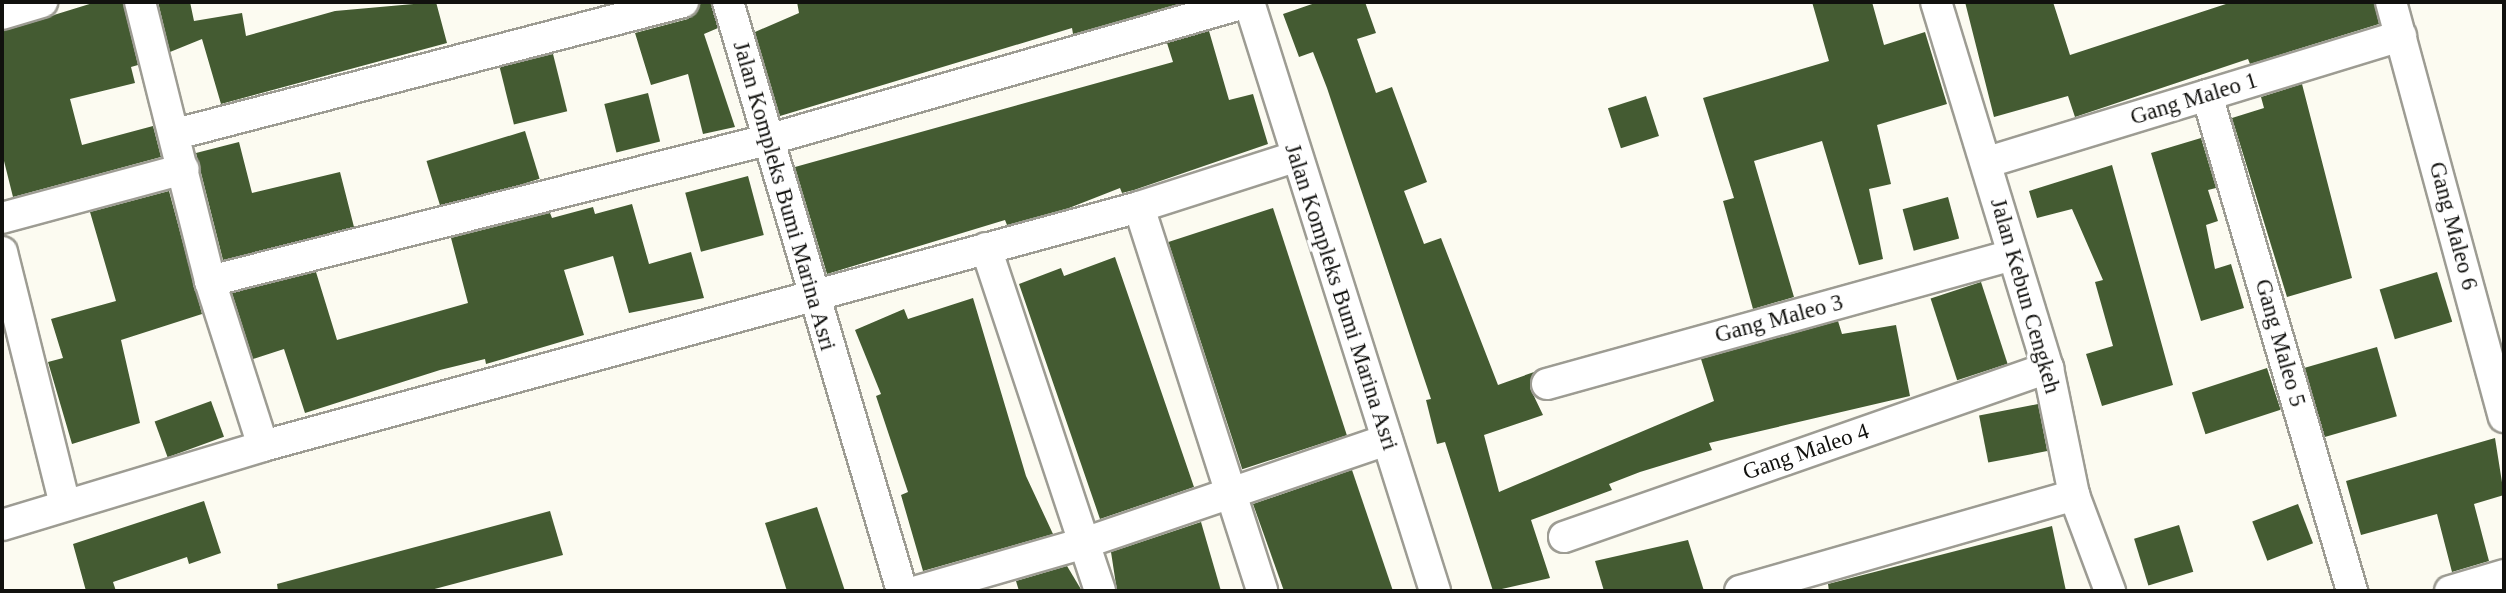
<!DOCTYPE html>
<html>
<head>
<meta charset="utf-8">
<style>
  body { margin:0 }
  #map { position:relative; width:2506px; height:593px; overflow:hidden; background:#fcfbf1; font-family:Georgia,serif }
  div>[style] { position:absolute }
  .building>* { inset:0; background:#445b32; transform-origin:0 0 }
  .roads { filter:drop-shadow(2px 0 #9d9c93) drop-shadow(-2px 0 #9d9c93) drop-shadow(0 2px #9d9c93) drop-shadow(0 -2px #9d9c93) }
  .street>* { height:30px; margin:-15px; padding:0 15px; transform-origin:15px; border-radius:15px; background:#fff }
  span { translate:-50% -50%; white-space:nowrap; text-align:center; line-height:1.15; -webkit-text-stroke:7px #fff; paint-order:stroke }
  .street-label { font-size:23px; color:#11110e }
  .frame { position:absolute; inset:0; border:4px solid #11110e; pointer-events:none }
</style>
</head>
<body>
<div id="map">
  <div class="building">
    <i style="clip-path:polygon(96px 2px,123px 2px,138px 65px,131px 67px,135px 83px,70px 99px,82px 145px,153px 126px,161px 157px,13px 197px,2px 153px,2px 31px)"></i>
    <i style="clip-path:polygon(158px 2px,190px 2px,194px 21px,242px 13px,246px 36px,335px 11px,436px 2px,447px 43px,221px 104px,202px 39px,170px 52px)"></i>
    <i style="clip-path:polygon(700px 2px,711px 3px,718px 28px,704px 34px,735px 127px,703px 134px,688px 74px,651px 85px,635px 33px,688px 19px)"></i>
    <i style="clip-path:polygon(797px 2px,1185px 2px,1073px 34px,1072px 28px,780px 116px,755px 32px,799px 13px)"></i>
    <i style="clip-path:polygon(1318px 2px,1365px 2px,1376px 33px,1357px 39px,1376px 93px,1392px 87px,1427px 182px,1404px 191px,1424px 244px,1441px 238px,1498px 385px,1534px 372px,1530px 388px,1543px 415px,1484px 435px,1499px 492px,1714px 401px,1701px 359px,1838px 321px,1842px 334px,1896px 325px,1910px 396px,1709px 443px,1712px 450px,1640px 472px,1609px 484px,1612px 490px,1531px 520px,1550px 578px,1493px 591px,1445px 442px,1437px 444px,1426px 400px,1431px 399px,1327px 88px,1313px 52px,1299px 57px,1283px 14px)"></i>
    <i style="clip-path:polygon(1812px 2px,1872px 2px,1884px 45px,1925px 32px,1947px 104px,1877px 125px,1891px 184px,1869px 189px,1883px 259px,1859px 265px,1822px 141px,1754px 161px,1794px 297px,1753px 309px,1723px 201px,1734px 198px,1703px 98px,1829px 61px)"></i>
    <i style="clip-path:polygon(1965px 2px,2053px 2px,2070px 55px,2232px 2px,2374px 2px,2379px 24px,2250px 64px,2248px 59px,2075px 117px,2068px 96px,1994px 117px)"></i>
    <i style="clip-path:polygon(1209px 31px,1229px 100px,1253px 94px,1268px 144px,1134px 190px,1122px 193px,1120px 188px,1069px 208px,1007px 225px,1005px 220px,827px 274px,795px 167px,1173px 62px,1167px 43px)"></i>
    <i style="left:553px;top:54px;width:59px;height:55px;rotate:76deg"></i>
    <i style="clip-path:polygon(2302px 84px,2352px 278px,2287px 297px,2232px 118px,2264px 108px,2261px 97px)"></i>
    <i style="left:648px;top:93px;width:50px;height:45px;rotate:76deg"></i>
    <i style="left:1646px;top:96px;width:42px;height:40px;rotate:72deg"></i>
    <i style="left:525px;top:131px;width:50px;height:103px;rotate:73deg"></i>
    <i style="clip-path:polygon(2201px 138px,2216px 188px,2208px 190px,2218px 221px,2206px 225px,2215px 269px,2231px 264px,2244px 308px,2201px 321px,2151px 153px)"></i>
    <i style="clip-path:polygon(239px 142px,252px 193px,340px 172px,354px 227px,223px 260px,196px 153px)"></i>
    <i style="clip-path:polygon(2112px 165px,2173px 385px,2102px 406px,2086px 354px,2113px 346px,2095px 282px,2103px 280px,2072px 209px,2037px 218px,2029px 191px)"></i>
    <i style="left:748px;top:176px;width:61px;height:65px;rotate:75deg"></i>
    <i style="clip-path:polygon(169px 191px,202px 314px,121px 340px,140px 423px,72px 444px,48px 362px,63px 358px,51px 319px,116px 301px,90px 212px)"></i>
    <i style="left:1948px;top:197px;width:43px;height:47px;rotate:75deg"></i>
    <i style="clip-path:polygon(632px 204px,649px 264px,691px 252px,704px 298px,629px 313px,613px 256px,564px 270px,584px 335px,486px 364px,485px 359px,440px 370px,305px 413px,284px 349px,253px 359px,232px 293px,316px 272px,337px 340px,468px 303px,451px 238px,550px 213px,552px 218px,593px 207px,595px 214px)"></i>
    <i style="left:1273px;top:208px;width:239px;height:110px;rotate:72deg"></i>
    <i style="clip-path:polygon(1115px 257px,1194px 487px,1100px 519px,1019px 284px,1061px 268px,1064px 276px)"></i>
    <i style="left:2437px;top:272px;width:52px;height:60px;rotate:73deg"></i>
    <i style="left:1981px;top:282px;width:86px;height:53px;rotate:72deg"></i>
    <i style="clip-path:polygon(973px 298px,1026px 476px,1053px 534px,923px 571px,901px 495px,908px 492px,876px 396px,881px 394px,855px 330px,904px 309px,908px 319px)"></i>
    <i style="left:2377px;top:347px;width:72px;height:75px;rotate:74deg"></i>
    <i style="left:2267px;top:368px;width:44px;height:79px;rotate:72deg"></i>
    <i style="left:211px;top:401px;width:38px;height:60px;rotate:70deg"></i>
    <i style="left:2038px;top:404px;width:48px;height:60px;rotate:79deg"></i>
    <i style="clip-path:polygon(2495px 438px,2504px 495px,2474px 504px,2489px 561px,2452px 572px,2437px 514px,2361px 535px,2346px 481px)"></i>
    <i style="clip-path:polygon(1352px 470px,1393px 591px,1284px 591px,1253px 504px)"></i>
    <i style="clip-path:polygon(204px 501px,221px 553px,189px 564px,187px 557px,113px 582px,116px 591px,86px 591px,73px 544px)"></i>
    <i style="left:2298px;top:504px;width:42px;height:49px;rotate:69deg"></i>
    <i style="clip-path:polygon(817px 507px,845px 591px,787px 591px,765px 523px)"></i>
    <i style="clip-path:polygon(550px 511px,563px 555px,427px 591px,278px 591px,277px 584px)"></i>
    <i style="clip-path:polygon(1201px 522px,1221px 591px,1117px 591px,1111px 552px)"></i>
    <i style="left:2179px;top:525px;width:49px;height:47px;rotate:73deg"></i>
    <i style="clip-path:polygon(2052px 526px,2066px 591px,1829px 591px,1828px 584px)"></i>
    <i style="clip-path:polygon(1688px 540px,1704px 591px,1604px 591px,1595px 561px)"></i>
    <i style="clip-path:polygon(1067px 566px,1082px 591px,1019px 591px,1016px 581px)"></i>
  </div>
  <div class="roads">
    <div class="street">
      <i style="left:140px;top:2px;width:288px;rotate:75.9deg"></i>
      <i style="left:210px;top:281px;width:173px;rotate:72.2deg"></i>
      <i style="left:728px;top:2px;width:614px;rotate:73.54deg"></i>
      <i style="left:1249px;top:2px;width:618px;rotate:72.47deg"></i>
      <i style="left:1936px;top:2px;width:383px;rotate:73deg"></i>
      <i style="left:2048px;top:368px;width:130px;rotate:78.4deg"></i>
      <i style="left:2074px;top:495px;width:103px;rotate:69.4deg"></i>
      <i style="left:2391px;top:2px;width:430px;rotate:74.8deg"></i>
      <i style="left:2px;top:14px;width:42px;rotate:-16.7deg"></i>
      <i style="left:2207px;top:95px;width:517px;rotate:73.7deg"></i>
      <i style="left:176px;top:134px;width:524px;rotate:-14.59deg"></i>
      <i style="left:1988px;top:162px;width:432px;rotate:-17deg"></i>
      <i style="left:1139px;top:207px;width:403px;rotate:72.2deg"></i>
      <i style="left:2px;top:218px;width:188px;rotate:-15.1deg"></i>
      <i style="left:986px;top:248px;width:361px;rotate:71.6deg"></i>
      <i style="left:2px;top:252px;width:261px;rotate:76deg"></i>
      <i style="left:210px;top:281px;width:575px;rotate:-14.21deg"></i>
      <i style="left:767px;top:140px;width:500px;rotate:-16.01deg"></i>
      <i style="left:1547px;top:384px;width:483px;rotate:-15.5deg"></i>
      <i style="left:2px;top:525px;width:273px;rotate:-16.8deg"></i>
      <i style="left:263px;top:446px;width:908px;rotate:-15.26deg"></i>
      <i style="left:1139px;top:207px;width:164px;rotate:-17.8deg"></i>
      <i style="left:1564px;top:537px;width:513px;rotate:-19.25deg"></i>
      <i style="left:918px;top:591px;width:173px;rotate:-16.1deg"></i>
      <i style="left:1084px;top:543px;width:320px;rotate:-18.8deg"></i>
      <i style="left:1740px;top:591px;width:348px;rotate:-16deg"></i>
      <i style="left:2450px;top:591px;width:56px;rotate:-16.5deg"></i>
    </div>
  </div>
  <div class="street-label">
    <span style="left:2194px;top:99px;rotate:-17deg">Gang Maleo 1</span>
    <span style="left:784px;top:196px;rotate:74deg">Jalan Kompleks Bumi Marina Asri</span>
    <span style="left:2453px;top:226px;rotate:75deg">Gang Maleo 6</span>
    <span style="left:2025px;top:296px;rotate:74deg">Jalan Kebun Cengkeh</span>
    <span style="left:1341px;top:297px;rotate:72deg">Jalan Kompleks Bumi Marina Asri</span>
    <span style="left:1779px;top:319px;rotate:-15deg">Gang Maleo 3</span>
    <span style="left:2280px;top:343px;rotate:74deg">Gang Maleo 5</span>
    <span style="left:1806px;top:452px;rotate:-19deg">Gang Maleo 4</span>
  </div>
  <div class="frame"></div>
</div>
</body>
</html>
